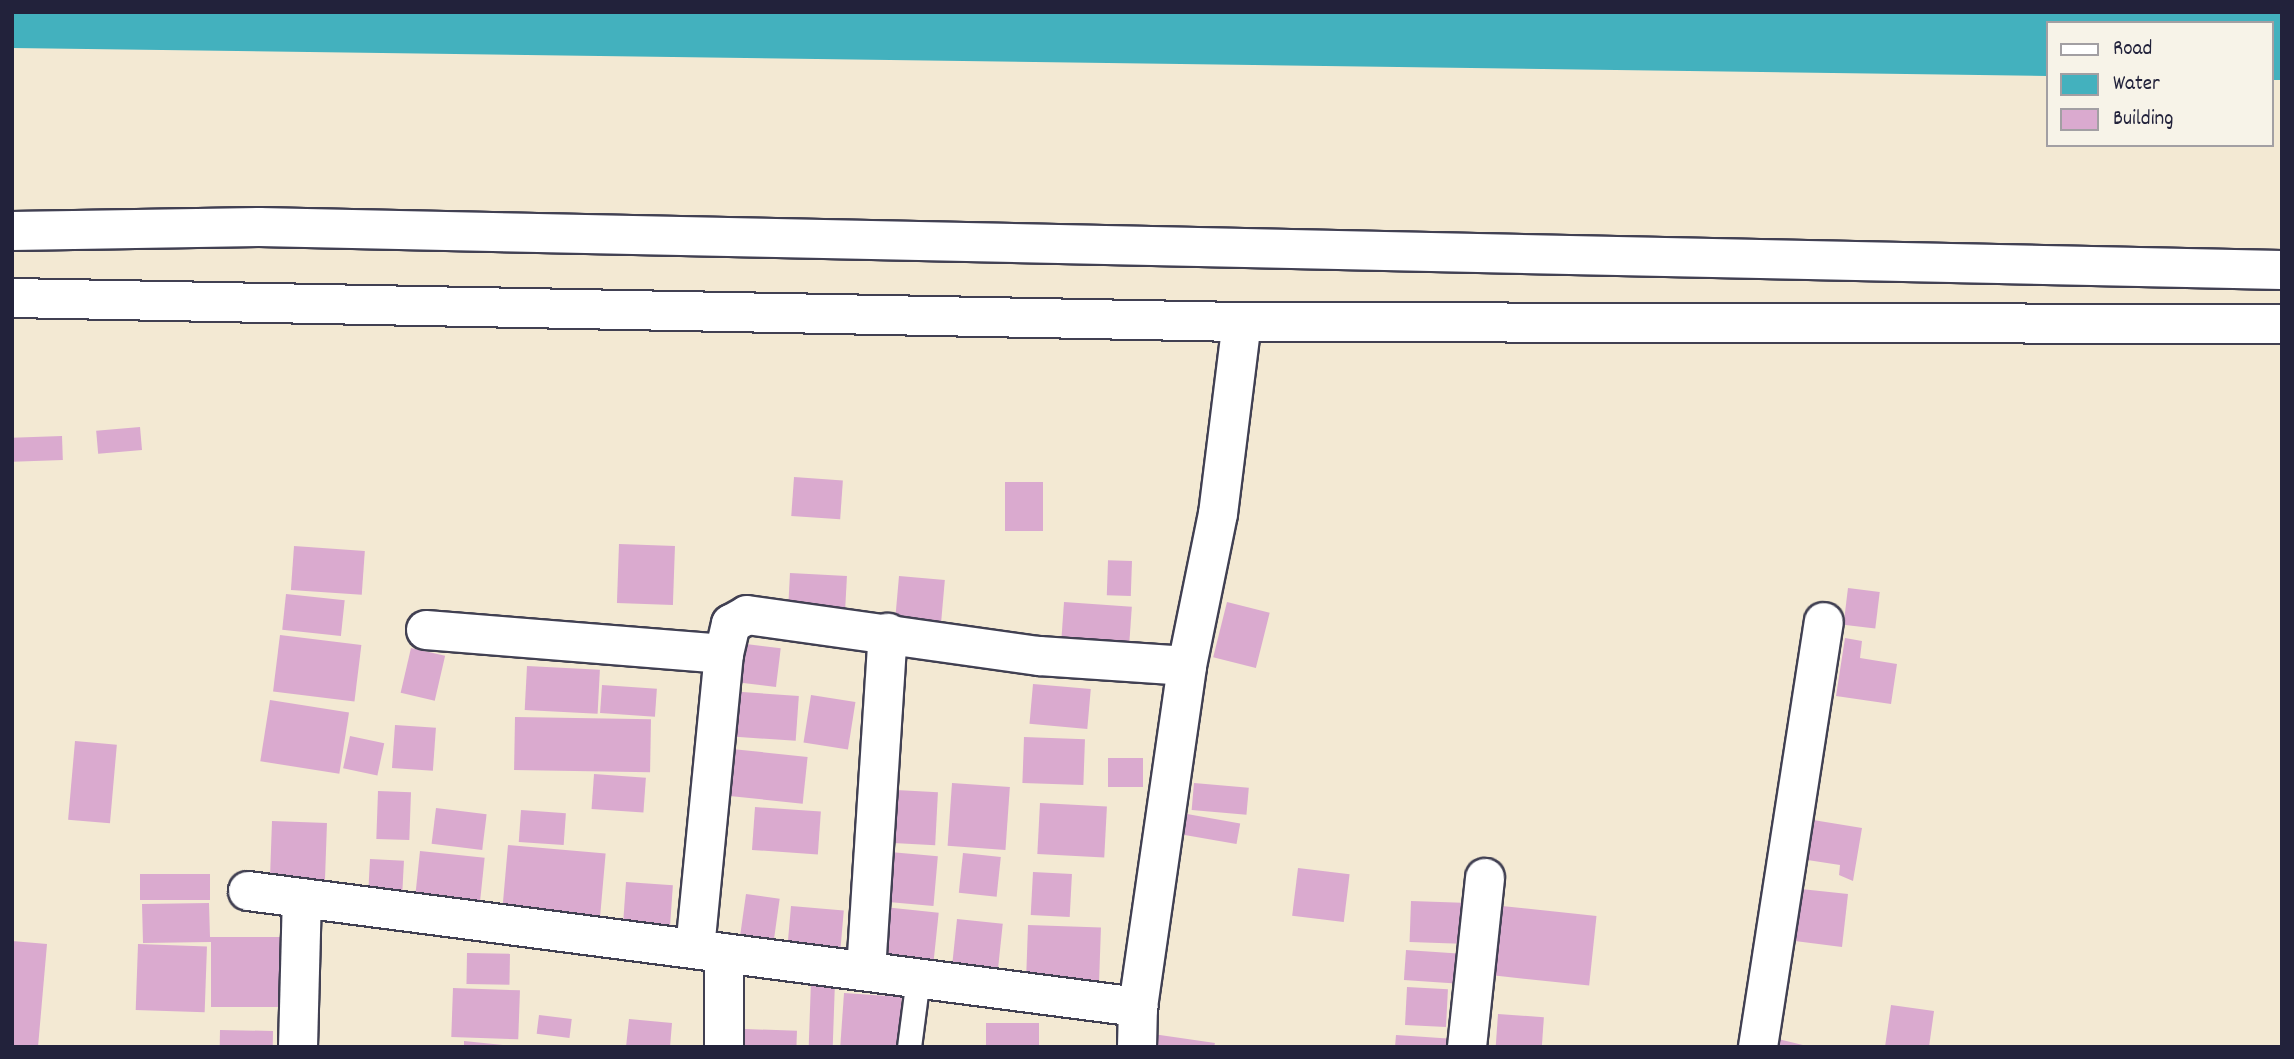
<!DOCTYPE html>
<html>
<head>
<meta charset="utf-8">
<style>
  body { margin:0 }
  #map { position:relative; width:2294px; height:1059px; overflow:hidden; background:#f3e9d3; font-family:Dekko,sans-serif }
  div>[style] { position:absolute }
  .water>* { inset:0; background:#43b1be }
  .building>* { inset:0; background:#daaacf; transform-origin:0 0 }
  .roads { filter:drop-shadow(2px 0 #414052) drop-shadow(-2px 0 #414052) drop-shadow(0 2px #414052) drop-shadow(0 -2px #414052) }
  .service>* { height:23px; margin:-11.5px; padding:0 11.5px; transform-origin:11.5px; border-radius:11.5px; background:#fff }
  .minor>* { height:38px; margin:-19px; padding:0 19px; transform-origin:19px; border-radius:19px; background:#fff }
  span { translate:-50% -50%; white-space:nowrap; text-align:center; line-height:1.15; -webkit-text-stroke:6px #f7f3e8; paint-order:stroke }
  .frame { position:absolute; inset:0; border:14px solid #22223b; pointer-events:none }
  .legend { position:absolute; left:2046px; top:21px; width:228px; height:126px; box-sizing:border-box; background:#f7f3e8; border:2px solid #a29fa3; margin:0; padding:9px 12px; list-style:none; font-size:21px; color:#22223b }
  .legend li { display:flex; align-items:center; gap:14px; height:35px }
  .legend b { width:35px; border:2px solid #a29fa3 }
</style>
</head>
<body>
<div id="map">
  <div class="water">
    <i style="clip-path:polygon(12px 12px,2282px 12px,2282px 80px,2271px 80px,2271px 23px,2047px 23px,2047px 76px,12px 48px)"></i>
  </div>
  <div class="building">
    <i style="left:140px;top:427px;width:23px;height:44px;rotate:85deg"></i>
    <i style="left:62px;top:436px;width:24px;height:50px;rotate:88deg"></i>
    <i style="left:794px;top:477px;width:49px;height:39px;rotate:4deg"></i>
    <i style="left:1005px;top:482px;width:38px;height:49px"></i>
    <i style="left:619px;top:544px;width:56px;height:59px;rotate:2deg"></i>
    <i style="left:294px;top:546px;width:71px;height:44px;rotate:4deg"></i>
    <i style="left:1132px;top:561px;width:35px;height:24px;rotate:92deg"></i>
    <i style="left:790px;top:573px;width:57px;height:42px;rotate:3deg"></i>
    <i style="left:899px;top:576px;width:46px;height:46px;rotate:5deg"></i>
    <i style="left:1848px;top:588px;width:32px;height:37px;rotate:7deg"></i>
    <i style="left:286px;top:594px;width:59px;height:36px;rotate:6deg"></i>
    <i style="left:1064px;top:602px;width:68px;height:46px;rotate:4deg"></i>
    <i style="left:1227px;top:602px;width:44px;height:57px;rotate:14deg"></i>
    <i style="left:280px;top:635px;width:82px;height:57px;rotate:7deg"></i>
    <i style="clip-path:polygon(1845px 638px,1862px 641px,1860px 658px,1897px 664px,1891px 704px,1836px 696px)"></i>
    <i style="left:746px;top:644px;width:35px;height:39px;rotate:7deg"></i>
    <i style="left:411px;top:648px;width:35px;height:46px;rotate:13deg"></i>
    <i style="left:527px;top:666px;width:73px;height:44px;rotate:3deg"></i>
    <i style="left:1033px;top:684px;width:58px;height:40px;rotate:5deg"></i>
    <i style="left:602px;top:685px;width:55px;height:28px;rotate:4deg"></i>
    <i style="left:728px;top:691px;width:71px;height:45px;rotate:4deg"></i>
    <i style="left:811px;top:695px;width:45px;height:48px;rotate:9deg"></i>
    <i style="left:270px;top:700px;width:80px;height:62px;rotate:9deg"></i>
    <i style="left:515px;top:717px;width:136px;height:53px;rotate:1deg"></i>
    <i style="left:395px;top:725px;width:41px;height:43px;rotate:4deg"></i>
    <i style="left:350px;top:736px;width:35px;height:33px;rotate:12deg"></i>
    <i style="left:1024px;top:737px;width:61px;height:46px;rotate:2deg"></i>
    <i style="left:75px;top:741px;width:42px;height:79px;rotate:5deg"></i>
    <i style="left:732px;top:749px;width:76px;height:47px;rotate:6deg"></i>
    <i style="left:1108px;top:758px;width:35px;height:29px"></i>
    <i style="left:594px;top:774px;width:52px;height:35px;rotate:4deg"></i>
    <i style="left:952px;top:783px;width:58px;height:63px;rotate:4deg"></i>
    <i style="left:1194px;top:783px;width:55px;height:27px;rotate:5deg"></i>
    <i style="left:896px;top:790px;width:42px;height:53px;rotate:3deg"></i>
    <i style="left:378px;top:791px;width:33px;height:48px;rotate:2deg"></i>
    <i style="left:1040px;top:803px;width:67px;height:51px;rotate:3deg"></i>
    <i style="left:755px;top:807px;width:66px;height:43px;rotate:4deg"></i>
    <i style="left:436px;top:808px;width:51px;height:36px;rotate:7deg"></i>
    <i style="left:521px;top:810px;width:45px;height:32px;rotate:4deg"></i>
    <i style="left:1187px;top:814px;width:54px;height:21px;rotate:10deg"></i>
    <i style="clip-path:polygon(1807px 819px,1862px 828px,1853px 881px,1839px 875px,1840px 865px,1801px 859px)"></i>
    <i style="left:272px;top:821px;width:55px;height:66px;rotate:2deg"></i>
    <i style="left:508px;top:845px;width:98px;height:75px;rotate:5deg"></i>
    <i style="left:420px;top:851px;width:65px;height:50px;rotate:6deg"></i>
    <i style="left:890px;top:852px;width:48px;height:50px;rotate:5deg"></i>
    <i style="left:963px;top:853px;width:38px;height:40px;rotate:6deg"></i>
    <i style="left:370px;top:859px;width:34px;height:33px;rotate:3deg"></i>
    <i style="left:1298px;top:868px;width:52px;height:48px;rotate:7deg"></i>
    <i style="left:1033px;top:872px;width:39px;height:43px;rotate:3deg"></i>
    <i style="left:210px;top:874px;width:26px;height:70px;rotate:90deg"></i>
    <i style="left:626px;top:882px;width:47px;height:40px;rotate:4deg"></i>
    <i style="clip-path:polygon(1801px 889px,1848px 894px,1842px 947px,1787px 940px)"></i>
    <i style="left:746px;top:894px;width:34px;height:46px;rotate:8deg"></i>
    <i style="left:1411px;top:901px;width:51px;height:41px;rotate:2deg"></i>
    <i style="clip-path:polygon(209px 903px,210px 937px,284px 937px,285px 1007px,211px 1007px,211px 942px,143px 943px,142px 904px)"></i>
    <i style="left:791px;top:906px;width:53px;height:48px;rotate:5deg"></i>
    <i style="left:1502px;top:906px;width:95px;height:70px;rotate:6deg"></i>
    <i style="left:884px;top:907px;width:55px;height:54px;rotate:6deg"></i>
    <i style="left:957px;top:919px;width:46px;height:46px;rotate:6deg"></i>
    <i style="left:1028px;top:925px;width:73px;height:62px;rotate:2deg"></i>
    <i style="clip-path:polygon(12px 941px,47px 944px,38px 1047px,12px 1047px)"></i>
    <i style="left:138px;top:944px;width:69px;height:66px;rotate:2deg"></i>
    <i style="left:1406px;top:950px;width:59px;height:30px;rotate:4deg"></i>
    <i style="left:467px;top:953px;width:43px;height:31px;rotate:1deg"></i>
    <i style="left:811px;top:981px;width:24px;height:66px;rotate:2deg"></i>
    <i style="left:1407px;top:987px;width:41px;height:38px;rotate:3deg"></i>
    <i style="left:453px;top:988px;width:67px;height:49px;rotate:2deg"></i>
    <i style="left:844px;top:993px;width:58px;height:54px;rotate:4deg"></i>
    <i style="clip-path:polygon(1891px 1005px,1934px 1011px,1929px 1047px,1885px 1047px)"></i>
    <i style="left:1498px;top:1014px;width:46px;height:33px;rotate:4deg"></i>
    <i style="left:539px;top:1015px;width:33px;height:19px;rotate:7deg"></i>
    <i style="clip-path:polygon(629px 1019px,672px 1023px,670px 1047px,626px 1047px)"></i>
    <i style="left:986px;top:1023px;width:53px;height:24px"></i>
    <i style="left:745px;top:1029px;width:52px;height:18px;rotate:2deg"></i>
    <i style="left:220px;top:1030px;width:53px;height:17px;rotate:1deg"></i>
    <i style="clip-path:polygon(1153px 1034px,1215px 1043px,1214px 1047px,1152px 1047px)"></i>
    <i style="clip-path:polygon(1396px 1035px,1455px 1039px,1454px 1047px,1395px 1047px)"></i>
    <i style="clip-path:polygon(1778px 1039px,1807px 1046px,1806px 1047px,1776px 1047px)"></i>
    <i style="clip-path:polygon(464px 1041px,503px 1045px,503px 1047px,464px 1047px)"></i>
  </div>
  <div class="roads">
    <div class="service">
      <i style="left:909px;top:1047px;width:70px;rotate:-82.6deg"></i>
    </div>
    <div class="minor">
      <i style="left:12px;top:231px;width:247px;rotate:-0.9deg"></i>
      <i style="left:259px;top:227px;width:2023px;rotate:1.22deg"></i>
      <i style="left:12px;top:298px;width:1230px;rotate:1.12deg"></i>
      <i style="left:1242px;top:322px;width:1040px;rotate:0.11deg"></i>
      <i style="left:426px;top:630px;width:299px;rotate:4.6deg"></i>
      <i style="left:724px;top:654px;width:31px;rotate:-77deg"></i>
      <i style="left:731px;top:624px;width:18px;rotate:-29deg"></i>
      <i style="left:747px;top:615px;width:296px;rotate:8deg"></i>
      <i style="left:1040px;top:656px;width:147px;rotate:3.9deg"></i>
      <i style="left:248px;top:891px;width:898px;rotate:7.43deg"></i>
      <i style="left:695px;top:949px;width:296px;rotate:-84.4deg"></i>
      <i style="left:724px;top:953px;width:94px;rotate:90deg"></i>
      <i style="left:866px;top:971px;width:339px;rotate:-86.3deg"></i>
      <i style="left:298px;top:1047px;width:149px;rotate:-88.5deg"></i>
      <i style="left:1137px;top:1047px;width:40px;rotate:-88.6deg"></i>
      <i style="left:1138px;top:1007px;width:345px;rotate:-81.8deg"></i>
      <i style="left:1187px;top:666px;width:155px;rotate:-78.5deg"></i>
      <i style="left:1218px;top:514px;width:193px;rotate:-82.9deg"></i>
      <i style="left:1467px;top:1047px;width:170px;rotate:-83.9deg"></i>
      <i style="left:1758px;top:1047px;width:430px;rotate:-81.2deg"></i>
    </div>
  </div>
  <div class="frame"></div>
  <ul class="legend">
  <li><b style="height:9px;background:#fff"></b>Road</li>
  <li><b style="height:19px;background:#43b1be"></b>Water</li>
  <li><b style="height:19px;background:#daaacf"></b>Building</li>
  </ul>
</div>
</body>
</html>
